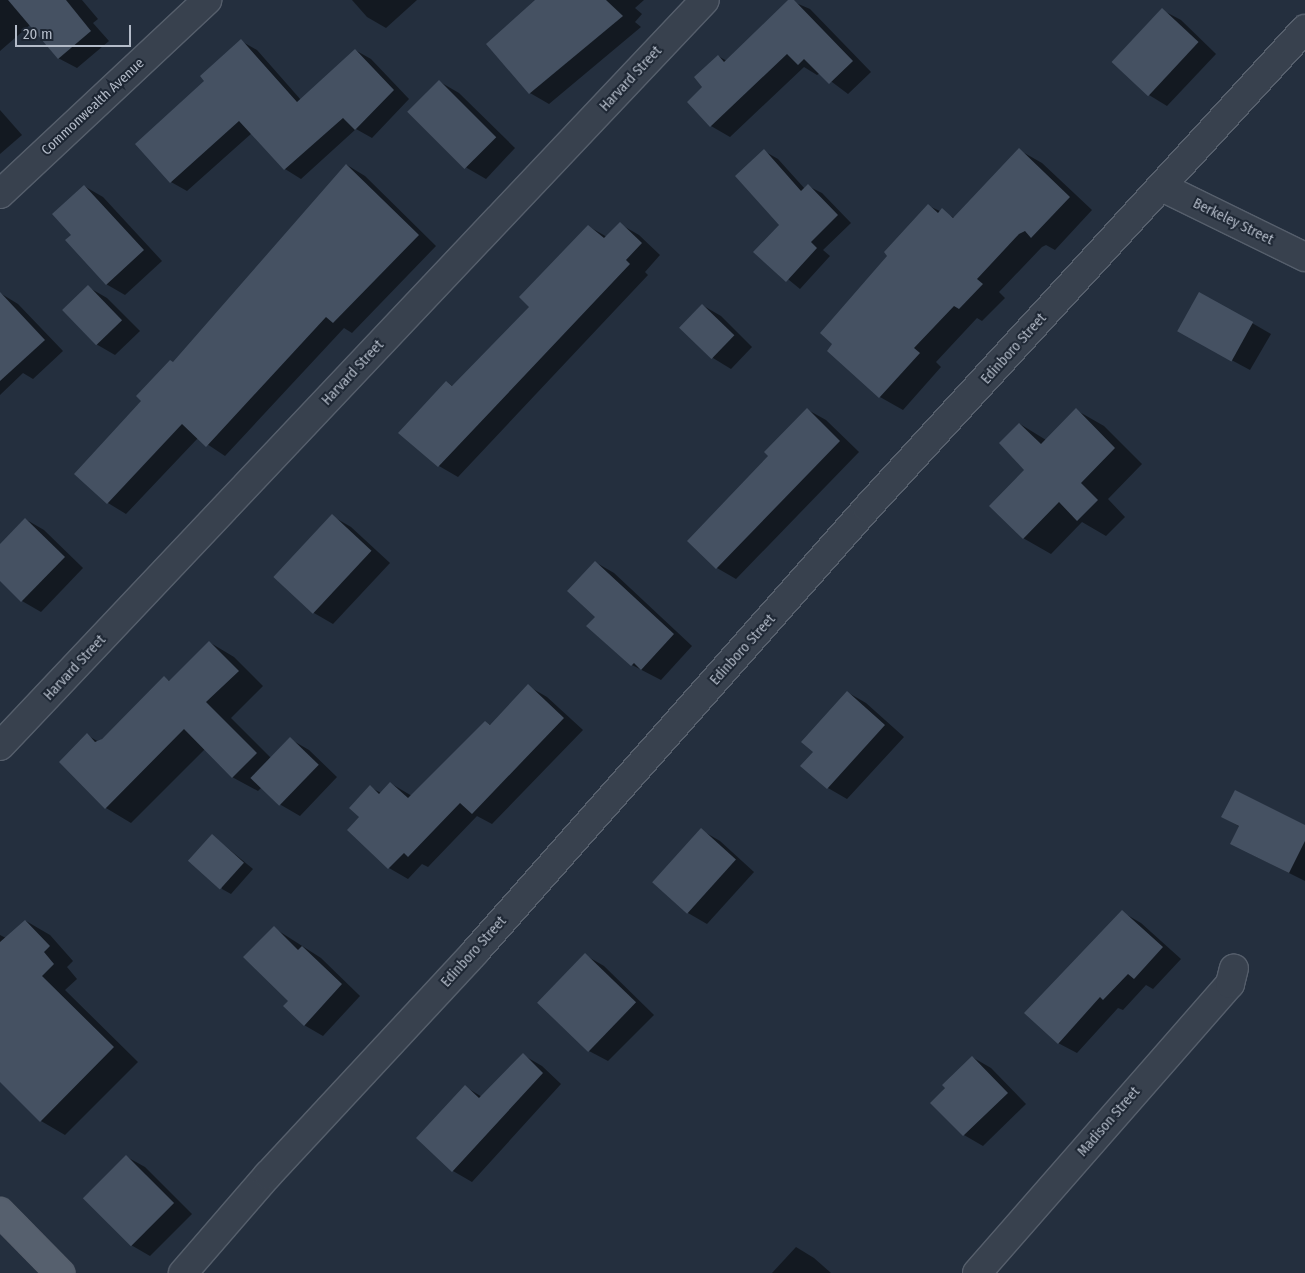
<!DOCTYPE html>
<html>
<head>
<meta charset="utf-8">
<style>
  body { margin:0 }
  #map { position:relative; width:1305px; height:1273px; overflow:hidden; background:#242f3e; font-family:"Fira Sans Condensed",sans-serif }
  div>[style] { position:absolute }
  .shadow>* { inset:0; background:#0007 }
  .building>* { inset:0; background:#455162; transform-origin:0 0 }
  .roads { filter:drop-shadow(1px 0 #565f6c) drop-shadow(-1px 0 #565f6c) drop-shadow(0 1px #565f6c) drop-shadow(0 -1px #565f6c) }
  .minor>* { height:28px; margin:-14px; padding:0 14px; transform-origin:14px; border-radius:14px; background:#38414e }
  .major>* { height:28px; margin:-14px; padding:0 14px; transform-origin:14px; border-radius:14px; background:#56606e }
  span { translate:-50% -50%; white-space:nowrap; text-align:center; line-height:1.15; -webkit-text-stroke:4px #1d2633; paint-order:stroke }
  .street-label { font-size:14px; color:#b4bcc9 }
  .scale { position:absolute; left:15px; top:25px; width:116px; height:22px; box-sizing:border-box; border:2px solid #b4bcc9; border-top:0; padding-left:6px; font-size:15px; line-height:18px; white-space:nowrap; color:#b4bcc9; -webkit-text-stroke:4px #1d2633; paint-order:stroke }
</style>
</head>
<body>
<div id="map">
  <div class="shadow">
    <i style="clip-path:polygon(0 0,82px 0,98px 19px,93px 23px,109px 41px,77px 68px,58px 58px,30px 25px,0 51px)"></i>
    <i style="clip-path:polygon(352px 0,417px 0,386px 28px,367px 17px)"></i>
    <i style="clip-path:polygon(537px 0,644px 0,635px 8px,642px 14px,635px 22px,641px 27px,549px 104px,530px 93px)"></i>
    <i style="clip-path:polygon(789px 0,810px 9px,871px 72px,848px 94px,820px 73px,817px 75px,804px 67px,730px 137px,711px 126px,704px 87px,718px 56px,727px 61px)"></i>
    <i style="clip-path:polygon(1162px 10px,1181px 20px,1216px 54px,1167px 106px,1149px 95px)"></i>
    <i style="clip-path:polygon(241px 41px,257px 50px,301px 100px,355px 50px,371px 59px,409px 99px,372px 138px,356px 129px,301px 179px,285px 169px,252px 133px,187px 191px,171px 182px,206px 82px)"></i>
    <i style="clip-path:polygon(440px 82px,459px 93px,515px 148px,486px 179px,467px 168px,409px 112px)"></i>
    <i style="clip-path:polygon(0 110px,22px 135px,0 154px)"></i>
    <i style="clip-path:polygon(1019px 150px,1042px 163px,1092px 210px,1055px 250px,1046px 245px,1042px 247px,999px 292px,1005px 298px,982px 321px,977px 318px,936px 362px,941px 367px,903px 410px,880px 397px,828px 351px,889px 256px,929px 206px,955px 218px)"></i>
    <i style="clip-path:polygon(764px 151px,778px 159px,805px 189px,808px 186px,822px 193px,851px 223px,823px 250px,830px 256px,800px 289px,755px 252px,780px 225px)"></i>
    <i style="clip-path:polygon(347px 165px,365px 176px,436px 246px,352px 333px,344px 328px,225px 456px,198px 438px,126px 514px,108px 503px,75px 474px,143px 401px)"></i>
    <i style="clip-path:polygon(84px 186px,103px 197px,162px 261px,125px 295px,106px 284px)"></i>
    <i style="clip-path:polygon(620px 224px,639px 235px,660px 255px,645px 272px,648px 275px,458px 477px,439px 466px,400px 433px,447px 382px,454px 387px,531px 307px,588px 226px,607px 237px)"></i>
    <i style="clip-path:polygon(88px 287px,107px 298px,140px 331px,115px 355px,96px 344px,64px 310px)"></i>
    <i style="clip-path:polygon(0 293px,18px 304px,63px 351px,33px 379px,23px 373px,0 395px)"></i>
    <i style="clip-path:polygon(702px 305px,721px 316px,752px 347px,731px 369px,713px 358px)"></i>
    <i style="clip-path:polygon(1252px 323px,1271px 334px,1250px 370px,1198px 342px)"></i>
    <i style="clip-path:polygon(808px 410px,826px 420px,859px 452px,736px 579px,717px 568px,689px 541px,769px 456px)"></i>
    <i style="clip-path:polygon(1076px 410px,1104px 426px,1142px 464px,1108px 499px,1125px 517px,1106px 536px,1082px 522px,1051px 554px,1023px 538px,1026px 470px,1020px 424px,1046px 440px)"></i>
    <i style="clip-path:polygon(332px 516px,351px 527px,390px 563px,333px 624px,314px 613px,276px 578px)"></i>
    <i style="clip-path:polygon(25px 519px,44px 530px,83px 568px,41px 612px,22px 601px,0 580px,0 545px)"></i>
    <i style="clip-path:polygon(595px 562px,614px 573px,692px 646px,661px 680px,632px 665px,597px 617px)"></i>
    <i style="clip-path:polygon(209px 642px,234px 657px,263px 686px,231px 718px,271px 758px,290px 739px,309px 750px,337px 777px,300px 816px,281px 805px,262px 787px,258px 791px,232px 777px,205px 749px,131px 823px,106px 808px,87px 735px,99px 742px,164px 678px,170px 681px)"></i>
    <i style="clip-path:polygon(528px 686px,547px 697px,583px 730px,492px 824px,477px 816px,428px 867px,422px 864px,408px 879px,389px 868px,360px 817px,370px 787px,381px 793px,390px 783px,412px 796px,485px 722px,491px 725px)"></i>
    <i style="clip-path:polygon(847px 692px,866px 703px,904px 737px,847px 799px,828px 788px,802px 766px,815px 752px)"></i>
    <i style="clip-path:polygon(1223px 817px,1305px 826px,1305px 881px,1251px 854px,1240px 827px)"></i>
    <i style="clip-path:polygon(701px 830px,720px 841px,754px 872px,707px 924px,688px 913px)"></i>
    <i style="clip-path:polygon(213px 836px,253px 869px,231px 894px,222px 889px)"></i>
    <i style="clip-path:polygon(1122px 912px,1141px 923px,1181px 959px,1153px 989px,1146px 985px,1123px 1010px,1118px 1008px,1077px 1053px,1058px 1043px)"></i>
    <i style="clip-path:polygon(26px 921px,50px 935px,73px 961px,67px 967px,77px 979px,65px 990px,138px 1062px,65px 1135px,41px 1121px,0 1081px,0 935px,6px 938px)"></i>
    <i style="clip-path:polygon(274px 928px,321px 958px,360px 996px,323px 1036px,304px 1025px,290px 1001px)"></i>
    <i style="clip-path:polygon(585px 955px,604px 966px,654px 1015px,608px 1061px,589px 1051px)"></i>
    <i style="clip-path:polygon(523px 1055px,542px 1066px,561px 1084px,472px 1182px,453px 1171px,418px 1138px,466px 1087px,482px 1097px)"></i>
    <i style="clip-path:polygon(972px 1057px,991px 1068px,1026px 1104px,983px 1146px,964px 1135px,932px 1103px)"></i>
    <i style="clip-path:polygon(127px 1157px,145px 1167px,192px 1214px,150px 1256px,131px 1245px)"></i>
    <i style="clip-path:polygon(796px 1247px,814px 1258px,831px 1273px,772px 1273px)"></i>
  </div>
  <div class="building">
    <i style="clip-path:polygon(8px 0,66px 0,91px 31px,58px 59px)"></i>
    <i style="clip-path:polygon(535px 0,606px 0,623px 16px,529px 94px,486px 44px)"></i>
    <i style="clip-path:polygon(788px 0,794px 0,853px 61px,829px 84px,804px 59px,798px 65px,787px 54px,710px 127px,687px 102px,702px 87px,694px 77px,718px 55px,724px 62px)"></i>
    <i style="left:1162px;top:8px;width:50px;height:74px;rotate:43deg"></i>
    <i style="clip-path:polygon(241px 39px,297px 102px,355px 49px,394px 90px,355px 130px,343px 118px,284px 170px,239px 121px,170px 183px,135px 144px,204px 81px,200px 76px)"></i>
    <i style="left:439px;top:80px;width:81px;height:45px;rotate:45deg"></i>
    <i style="clip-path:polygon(1019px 148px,1070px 197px,1031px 238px,1025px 231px,1019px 234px,977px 279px,983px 284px,959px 309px,954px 306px,914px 348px,920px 353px,879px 398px,827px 351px,832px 344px,820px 333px,887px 256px,884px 252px,928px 204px,938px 213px,942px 208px,953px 218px)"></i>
    <i style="clip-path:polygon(764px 149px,801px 191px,808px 184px,838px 215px,811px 242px,817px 248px,786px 282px,753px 252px,779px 225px,735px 176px)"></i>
    <i style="clip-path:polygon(346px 164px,419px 235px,333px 323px,326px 317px,206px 447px,182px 424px,107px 504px,74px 474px,141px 401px,136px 396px,170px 360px,173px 362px)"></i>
    <i style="clip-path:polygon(84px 185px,144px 250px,106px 285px,65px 240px,71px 235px,52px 214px)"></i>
    <i style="clip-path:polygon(620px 222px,642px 243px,626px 260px,630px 264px,438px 467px,398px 433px,446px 381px,452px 386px,529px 307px,519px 297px,588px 225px,604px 238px)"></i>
    <i style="left:88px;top:285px;width:49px;height:36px;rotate:46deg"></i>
    <i style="clip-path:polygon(0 292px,45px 340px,0 381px)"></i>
    <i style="left:1199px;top:292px;width:62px;height:45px;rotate:29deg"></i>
    <i style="left:702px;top:304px;width:45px;height:33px;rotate:44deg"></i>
    <i style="clip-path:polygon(807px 408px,840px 441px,716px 569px,687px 541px,768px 456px,764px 452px)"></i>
    <i style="clip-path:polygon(1076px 408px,1115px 448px,1081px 483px,1098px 500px,1077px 521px,1059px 502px,1023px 539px,989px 506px,1024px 470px,999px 443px,1019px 423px,1041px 444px)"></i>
    <i style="left:332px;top:514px;width:54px;height:86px;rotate:43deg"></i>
    <i style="clip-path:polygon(25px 518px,65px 557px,21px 602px,0 581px,0 544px)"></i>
    <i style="clip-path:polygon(595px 561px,674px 634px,641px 670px,634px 663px,631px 666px,586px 626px,595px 617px,567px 591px)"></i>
    <i style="clip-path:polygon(209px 641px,239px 671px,206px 702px,257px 753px,232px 778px,184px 729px,105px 809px,59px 762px,87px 733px,95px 742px,102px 739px,164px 676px,169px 681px)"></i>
    <i style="clip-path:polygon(528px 684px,564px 718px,472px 814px,460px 803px,408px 857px,404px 853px,388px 869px,347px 830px,359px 817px,349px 808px,370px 785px,379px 794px,390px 782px,408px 798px,485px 721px,490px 725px)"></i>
    <i style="clip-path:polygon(847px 691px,885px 725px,827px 789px,800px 766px,813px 752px,801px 742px)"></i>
    <i style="left:290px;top:737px;width:40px;height:57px;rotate:44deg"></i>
    <i style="clip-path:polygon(1235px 790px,1305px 825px,1305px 841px,1289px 873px,1230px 844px,1239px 826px,1221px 817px)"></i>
    <i style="left:701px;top:828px;width:47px;height:73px;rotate:42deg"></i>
    <i style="left:212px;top:834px;width:43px;height:36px;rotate:42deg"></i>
    <i style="clip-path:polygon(1122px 910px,1163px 947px,1134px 979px,1128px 974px,1103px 1000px,1100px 997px,1058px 1044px,1024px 1013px)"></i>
    <i style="clip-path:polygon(25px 920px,50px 946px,44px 952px,54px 964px,42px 976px,114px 1047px,40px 1122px,0 1082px,0 942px)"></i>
    <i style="clip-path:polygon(274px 926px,298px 950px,302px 946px,342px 984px,304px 1026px,283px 1006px,288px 1001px,243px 957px)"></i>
    <i style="left:585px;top:953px;width:71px;height:69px;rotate:44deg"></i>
    <i style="clip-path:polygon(523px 1053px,543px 1073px,452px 1172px,416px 1138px,465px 1085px,479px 1098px)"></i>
    <i style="clip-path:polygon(972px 1056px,1008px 1093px,963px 1136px,930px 1103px,945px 1088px,942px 1085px)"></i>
    <i style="left:126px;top:1155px;width:68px;height:61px;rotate:45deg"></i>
  </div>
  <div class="roads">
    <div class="minor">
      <i style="left:1162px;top:187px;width:159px;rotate:26.1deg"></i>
      <i style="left:0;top:194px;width:284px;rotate:-43.1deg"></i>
      <i style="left:0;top:746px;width:1026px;rotate:-46.62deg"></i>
      <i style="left:183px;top:1273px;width:130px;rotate:-49.1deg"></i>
      <i style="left:268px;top:1175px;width:303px;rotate:-47.1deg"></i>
      <i style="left:474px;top:953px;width:594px;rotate:-48.55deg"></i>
      <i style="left:867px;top:508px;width:649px;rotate:-47.56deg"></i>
      <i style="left:977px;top:1273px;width:384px;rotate:-48.8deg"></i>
      <i style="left:1230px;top:984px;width:16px;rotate:-76deg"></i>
    </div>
    <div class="major">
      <i style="left:0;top:1212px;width:86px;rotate:45.5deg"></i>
    </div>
  </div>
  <div class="street-label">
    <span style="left:631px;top:79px;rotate:-47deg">Harvard Street</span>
    <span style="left:93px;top:107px;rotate:-43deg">Commonwealth Avenue</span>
    <span style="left:1233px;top:222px;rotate:26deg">Berkeley Street</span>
    <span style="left:1014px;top:349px;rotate:-48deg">Edinboro Street</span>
    <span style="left:353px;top:373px;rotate:-47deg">Harvard Street</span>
    <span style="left:743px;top:650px;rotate:-48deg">Edinboro Street</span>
    <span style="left:75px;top:668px;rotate:-47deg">Harvard Street</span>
    <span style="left:474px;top:952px;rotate:-48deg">Edinboro Street</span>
    <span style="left:1109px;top:1122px;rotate:-49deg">Madison Street</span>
  </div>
  <div class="scale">20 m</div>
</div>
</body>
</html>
